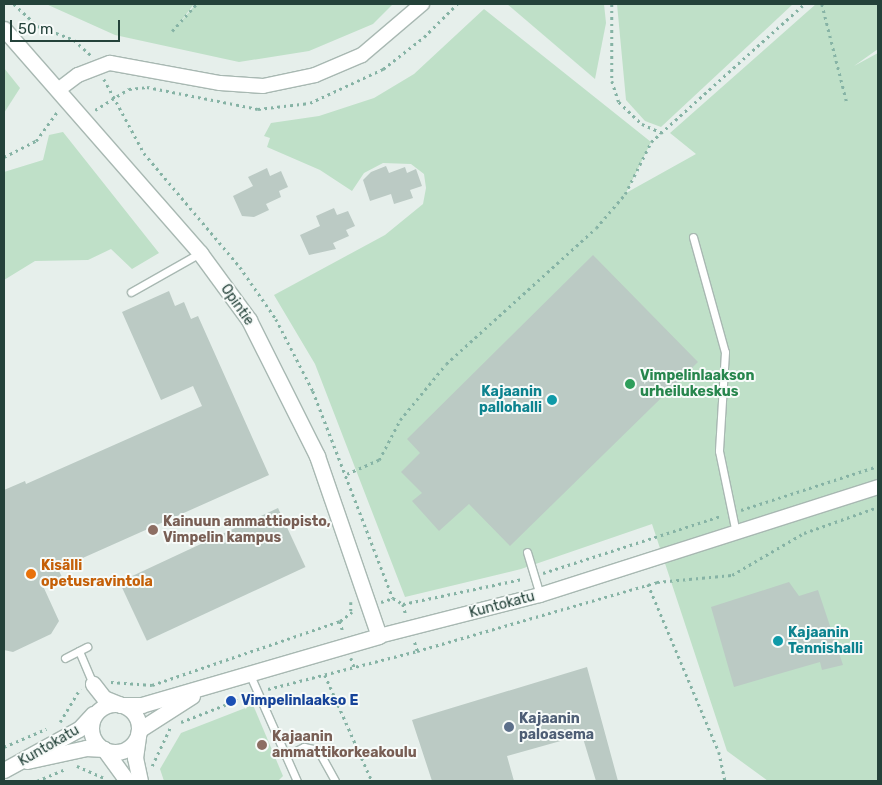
<!DOCTYPE html>
<html>
<head>
<meta charset="utf-8">
<style>
  body { margin:0 }
  #map { position:relative; width:882px; height:785px; overflow:hidden; background:#e6efeb; font-family:Rubik,sans-serif }
  div>[style] { position:absolute }
  .green>* { inset:0; background:#bfe0c8 }
  .building>* { inset:0; background:#bbcac4; transform-origin:0 0 }
  .path>* { height:2.5px; margin-top:-1.25px; transform-origin:0; background:repeating-linear-gradient(90deg,#86b3a5 0 2.5px,transparent 0 6.5px) }
  .roads { filter:drop-shadow(1px 0 #a8b8b2) drop-shadow(-1px 0 #a8b8b2) drop-shadow(0 1px #a8b8b2) drop-shadow(0 -1px #a8b8b2) }
  .lane>* { height:7px; margin:-3.5px; padding:0 3.5px; transform-origin:3.5px; border-radius:3.5px; background:#fff }
  .street>* { height:14px; margin:-7px; padding:0 7px; transform-origin:7px; border-radius:7px; background:#fff }
  .secondary>* { height:15px; margin:-7.5px; padding:0 7.5px; transform-origin:7.5px; border-radius:7.5px; background:#fff }
  .secondary>.ring { margin:-7.5px; padding:0; box-sizing:content-box; background:none; border:15px solid #fff; border-radius:50% }
  .dots>* { width:14px; height:14px; translate:-50% -50%; box-sizing:border-box; border:2px solid #f7fbf9; border-radius:50% }
  span { translate:-50% -50%; white-space:nowrap; text-align:center; line-height:1.15; -webkit-text-stroke:4px #f7fbf9; paint-order:stroke }
  .street-label { font-size:14px; color:#24423a }
  .leisure-label { font-size:14px; color:#27864d; font-weight:700 }
  .left { translate:0 -50%; text-align:left }
  .culture-label { font-size:14px; color:#0d838f; font-weight:700 }
  .right { translate:-100% -50%; text-align:right }
  .education-label { font-size:14px; color:#785e54; font-weight:700 }
  .food-label { font-size:14px; color:#c56008; font-weight:700 }
  .transit-label { font-size:14px; color:#164399; font-weight:700 }
  .service-label { font-size:14px; color:#4e5e75; font-weight:700 }
  .frame { position:absolute; inset:0; border:5px solid #24423a; pointer-events:none }
  .scale { position:absolute; left:10px; top:20px; width:110px; height:22px; box-sizing:border-box; border:2px solid #24423a; border-top:0; padding-left:6px; font-size:15px; line-height:18px; white-space:nowrap; color:#24423a; -webkit-text-stroke:4px #f7fbf9; paint-order:stroke }
</style>
</head>
<body>
<div id="map">
  <div class="green">
    <i style="clip-path:polygon(46px 4px,194px 4px,178px 25px,196px 4px,393px 4px,373px 24px,309px 51px,239px 62px,115px 35px)"></i>
    <i style="clip-path:polygon(507px 4px,604px 4px,606px 23px,595px 79px)"></i>
    <i style="clip-path:polygon(617px 4px,793px 4px,661px 127px,645px 121px,626px 100px)"></i>
    <i style="clip-path:polygon(816px 4px,878px 4px,878px 49px,854px 66px,878px 53px,878px 781px,768px 781px,727px 751px,652px 524px,521px 569px,405px 597px,315px 364px,274px 295px,385px 235px,423px 204px,426px 188px,424px 174px,411px 164px,383px 163px,364px 173px,352px 191px,320px 170px,267px 147px,270px 138px,264px 136px,271px 123px,319px 116px,374px 98px,414px 74px,484px 9px,651px 142px,626px 193px,696px 154px,670px 133px)"></i>
    <i style="clip-path:polygon(4px 68px,20px 88px,4px 113px)"></i>
    <i style="clip-path:polygon(63px 132px,159px 253px,132px 269px,111px 249px,88px 260px,35px 261px,4px 280px,4px 172px,43px 160px,49px 135px)"></i>
    <i style="clip-path:polygon(253px 705px,283px 776px,278px 781px,164px 781px,160px 769px,181px 733px)"></i>
  </div>
  <div class="building">
    <i style="clip-path:polygon(386px 166px,389px 173px,405px 167px,407px 173px,416px 169px,422px 186px,410px 190px,413px 198px,394px 204px,391px 194px,370px 201px,363px 180px,371px 172px)"></i>
    <i style="clip-path:polygon(267px 168px,270px 176px,281px 171px,288px 187px,279px 191px,281px 197px,266px 204px,269px 210px,254px 217px,242px 216px,233px 196px,253px 186px,248px 177px)"></i>
    <i style="clip-path:polygon(334px 208px,337px 215px,348px 211px,355px 226px,346px 230px,349px 236px,333px 243px,336px 249px,309px 255px,300px 235px,320px 226px,316px 216px)"></i>
    <i style="clip-path:polygon(593px 255px,698px 362px,510px 546px,469px 504px,439px 531px,412px 501px,422px 493px,401px 472px,420px 453px,407px 439px)"></i>
    <i style="clip-path:polygon(169px 291px,175px 306px,184px 302px,191px 319px,198px 316px,269px 475px,58px 569px,62px 577px,43px 586px,59px 621px,51px 634px,13px 652px,4px 650px,4px 490px,25px 481px,26px 484px,202px 406px,193px 386px,161px 400px,122px 312px)"></i>
    <i style="left:278px;top:508px;width:65px;height:175px;rotate:65deg"></i>
    <i style="clip-path:polygon(789px 582px,799px 596px,818px 590px,843px 665px,822px 670px,820px 662px,734px 687px,711px 607px)"></i>
    <i style="clip-path:polygon(587px 667px,618px 781px,596px 781px,582px 735px,507px 756px,514px 781px,432px 781px,412px 720px)"></i>
  </div>
  <div class="path">
    <i style="left:14px;top:4px;width:33px;rotate:43deg"></i>
    <i style="left:38px;top:26px;width:39px;rotate:21deg"></i>
    <i style="left:74px;top:40px;width:24px;rotate:42deg"></i>
    <i style="left:612px;top:4px;width:77px;rotate:90deg"></i>
    <i style="left:612px;top:81px;width:22px;rotate:72deg"></i>
    <i style="left:619px;top:102px;width:32px;rotate:44deg"></i>
    <i style="left:642px;top:124px;width:22px;rotate:24deg"></i>
    <i style="left:822px;top:4px;width:102px;rotate:75.8deg"></i>
    <i style="left:172px;top:31px;width:36px;rotate:-48deg"></i>
    <i style="left:104px;top:79px;width:84px;rotate:61.6deg"></i>
    <i style="left:144px;top:153px;width:149px;rotate:49.9deg"></i>
    <i style="left:240px;top:267px;width:63px;rotate:55.3deg"></i>
    <i style="left:276px;top:319px;width:81px;rotate:62.8deg"></i>
    <i style="left:313px;top:391px;width:222px;rotate:68.9deg"></i>
    <i style="left:393px;top:598px;width:12px;rotate:31deg"></i>
    <i style="left:403px;top:604px;width:11px;rotate:75deg"></i>
    <i style="left:95px;top:110px;width:40px;rotate:-32deg"></i>
    <i style="left:129px;top:89px;width:18px;rotate:-6deg"></i>
    <i style="left:147px;top:87px;width:113px;rotate:11.2deg"></i>
    <i style="left:258px;top:109px;width:52px;rotate:-6.6deg"></i>
    <i style="left:310px;top:103px;width:81px;rotate:-25deg"></i>
    <i style="left:383px;top:69px;width:52px;rotate:-38deg"></i>
    <i style="left:424px;top:37px;width:47px;rotate:-45deg"></i>
    <i style="left:4px;top:157px;width:36px;rotate:-27deg"></i>
    <i style="left:36px;top:141px;width:37px;rotate:-54deg"></i>
    <i style="left:347px;top:474px;width:35px;rotate:-24deg"></i>
    <i style="left:379px;top:460px;width:45px;rotate:-62.3deg"></i>
    <i style="left:400px;top:420px;width:72px;rotate:-50.6deg"></i>
    <i style="left:446px;top:364px;width:202px;rotate:-42.2deg"></i>
    <i style="left:596px;top:228px;width:45px;rotate:-49.5deg"></i>
    <i style="left:625px;top:194px;width:58px;rotate:-63.4deg"></i>
    <i style="left:651px;top:142px;width:206px;rotate:-42deg"></i>
    <i style="left:741px;top:510px;width:144px;rotate:-17.8deg"></i>
    <i style="left:543px;top:573px;width:187px;rotate:-17.8deg"></i>
    <i style="left:648px;top:584px;width:182px;rotate:67.1deg"></i>
    <i style="left:719px;top:752px;width:30px;rotate:78deg"></i>
    <i style="left:351px;top:602px;width:11px;rotate:90deg"></i>
    <i style="left:381px;top:602px;width:13px;rotate:-18deg"></i>
    <i style="left:403px;top:604px;width:123px;rotate:-11.8deg"></i>
    <i style="left:340px;top:621px;width:11px;rotate:75deg"></i>
    <i style="left:417px;top:651px;width:250px;rotate:-16deg"></i>
    <i style="left:657px;top:582px;width:75px;rotate:-5.3deg"></i>
    <i style="left:732px;top:575px;width:83px;rotate:-30.3deg"></i>
    <i style="left:804px;top:533px;width:78px;rotate:-19.4deg"></i>
    <i style="left:351px;top:658px;width:12px;rotate:70deg"></i>
    <i style="left:325px;top:675px;width:116px;rotate:66.1deg"></i>
    <i style="left:111px;top:682px;width:41px;rotate:4.2deg"></i>
    <i style="left:152px;top:685px;width:199px;rotate:-18.8deg"></i>
    <i style="left:340px;top:621px;width:15px;rotate:-37deg"></i>
    <i style="left:268px;top:689px;width:154px;rotate:-14.3deg"></i>
    <i style="left:417px;top:651px;width:10px;rotate:-107deg"></i>
    <i style="left:60px;top:722px;width:39px;rotate:-59deg"></i>
    <i style="left:181px;top:722px;width:72px;rotate:-21.2deg"></i>
    <i style="left:4px;top:747px;width:46px;rotate:-23.2deg"></i>
    <i style="left:77px;top:766px;width:32px;rotate:24deg"></i>
    <i style="left:152px;top:766px;width:42px;rotate:-64.7deg"></i>
    <i style="left:37px;top:781px;width:30px;rotate:-23deg"></i>
  </div>
  <div class="roads">
    <div class="lane">
      <i style="left:693px;top:237px;width:119px;rotate:74.5deg"></i>
      <i style="left:725px;top:352px;width:99px;rotate:93.5deg"></i>
      <i style="left:719px;top:451px;width:84px;rotate:78.3deg"></i>
      <i style="left:131px;top:292px;width:79px;rotate:-29.5deg"></i>
      <i style="left:527px;top:552px;width:45px;rotate:73.2deg"></i>
      <i style="left:79px;top:651px;width:36px;rotate:67deg"></i>
      <i style="left:65px;top:658px;width:25px;rotate:-27deg"></i>
      <i style="left:250px;top:675px;width:116px;rotate:66.1deg"></i>
      <i style="left:286px;top:756px;width:20px;rotate:-27deg"></i>
      <i style="left:304px;top:747px;width:14px;rotate:12deg"></i>
      <i style="left:318px;top:750px;width:35px;rotate:61deg"></i>
    </div>
    <div class="street">
      <i style="left:58px;top:90px;width:25px;rotate:-37deg"></i>
      <i style="left:78px;top:75px;width:34px;rotate:-21deg"></i>
      <i style="left:110px;top:63px;width:112px;rotate:10.3deg"></i>
      <i style="left:220px;top:83px;width:43px;rotate:4deg"></i>
      <i style="left:263px;top:86px;width:53px;rotate:-11.9deg"></i>
      <i style="left:315px;top:75px;width:51px;rotate:-23.1deg"></i>
      <i style="left:362px;top:55px;width:79px;rotate:-40.4deg"></i>
      <i style="left:379px;top:636px;width:166px;rotate:-14.3deg"></i>
      <i style="left:540px;top:595px;width:355px;rotate:-17.7deg"></i>
    </div>
    <div class="secondary">
      <i style="left:4px;top:29px;width:298px;rotate:48.8deg"></i>
      <i style="left:200px;top:253px;width:83px;rotate:53.8deg"></i>
      <i style="left:249px;top:320px;width:152px;rotate:63.4deg"></i>
      <i style="left:317px;top:456px;width:190px;rotate:71deg"></i>
      <i style="left:379px;top:636px;width:247px;rotate:163.8deg"></i>
      <i style="left:142px;top:705px;width:21px;rotate:180deg"></i>
      <i style="left:121px;top:705px;width:18px;rotate:-158deg"></i>
      <i style="left:104px;top:698px;width:18px;rotate:-128deg"></i>
      <i class="ring" style="left:91px;top:704px;width:33px;height:33px"></i>
      <i style="left:27px;top:761px;width:60px;rotate:-12.4deg"></i>
      <i style="left:86px;top:748px;width:18px;rotate:3deg"></i>
      <i style="left:104px;top:749px;width:39px;rotate:54deg"></i>
      <i style="left:4px;top:770px;width:85px;rotate:-28.7deg"></i>
      <i style="left:79px;top:729px;width:21px;rotate:-47deg"></i>
      <i style="left:140px;top:781px;width:24px;rotate:-102deg"></i>
      <i style="left:135px;top:758px;width:28px;rotate:-82deg"></i>
      <i style="left:139px;top:730px;width:63px;rotate:-32.7deg"></i>
    </div>
  </div>
  <div class="dots">
    <i style="left:630px;top:384px;background:#2e9e5b"></i>
    <i style="left:552px;top:400px;background:#0f9aa8"></i>
    <i style="left:153px;top:530px;background:#8d6e63"></i>
    <i style="left:31px;top:574px;background:#e8710a"></i>
    <i style="left:778px;top:641px;background:#0f9aa8"></i>
    <i style="left:231px;top:701px;background:#1a4fb4"></i>
    <i style="left:509px;top:727px;background:#5c6f8a"></i>
    <i style="left:262px;top:745px;background:#8d6e63"></i>
  </div>
  <div class="street-label">
    <span style="left:237px;top:305px;rotate:55deg">Opintie</span>
    <span style="left:502px;top:605px;rotate:-15deg">Kuntokatu</span>
    <span style="left:49px;top:746px;rotate:-30deg">Kuntokatu</span>
  </div>
  <div class="leisure-label">
    <span class="left" style="left:640px;top:384px">Vimpelinlaakson<br>urheilukeskus</span>
  </div>
  <div class="culture-label">
    <span class="right" style="left:542px;top:400px">Kajaanin<br>pallohalli</span>
    <span class="left" style="left:788px;top:641px">Kajaanin<br>Tennishalli</span>
  </div>
  <div class="education-label">
    <span class="left" style="left:163px;top:530px">Kainuun ammattiopisto,<br>Vimpelin kampus</span>
    <span class="left" style="left:272px;top:745px">Kajaanin<br>ammattikorkeakoulu</span>
  </div>
  <div class="food-label">
    <span class="left" style="left:41px;top:574px">Kisälli<br>opetusravintola</span>
  </div>
  <div class="transit-label">
    <span class="left" style="left:241px;top:701px">Vimpelinlaakso E</span>
  </div>
  <div class="service-label">
    <span class="left" style="left:519px;top:727px">Kajaanin<br>paloasema</span>
  </div>
  <div class="frame"></div>
  <div class="scale">50 m</div>
</div>
</body>
</html>
